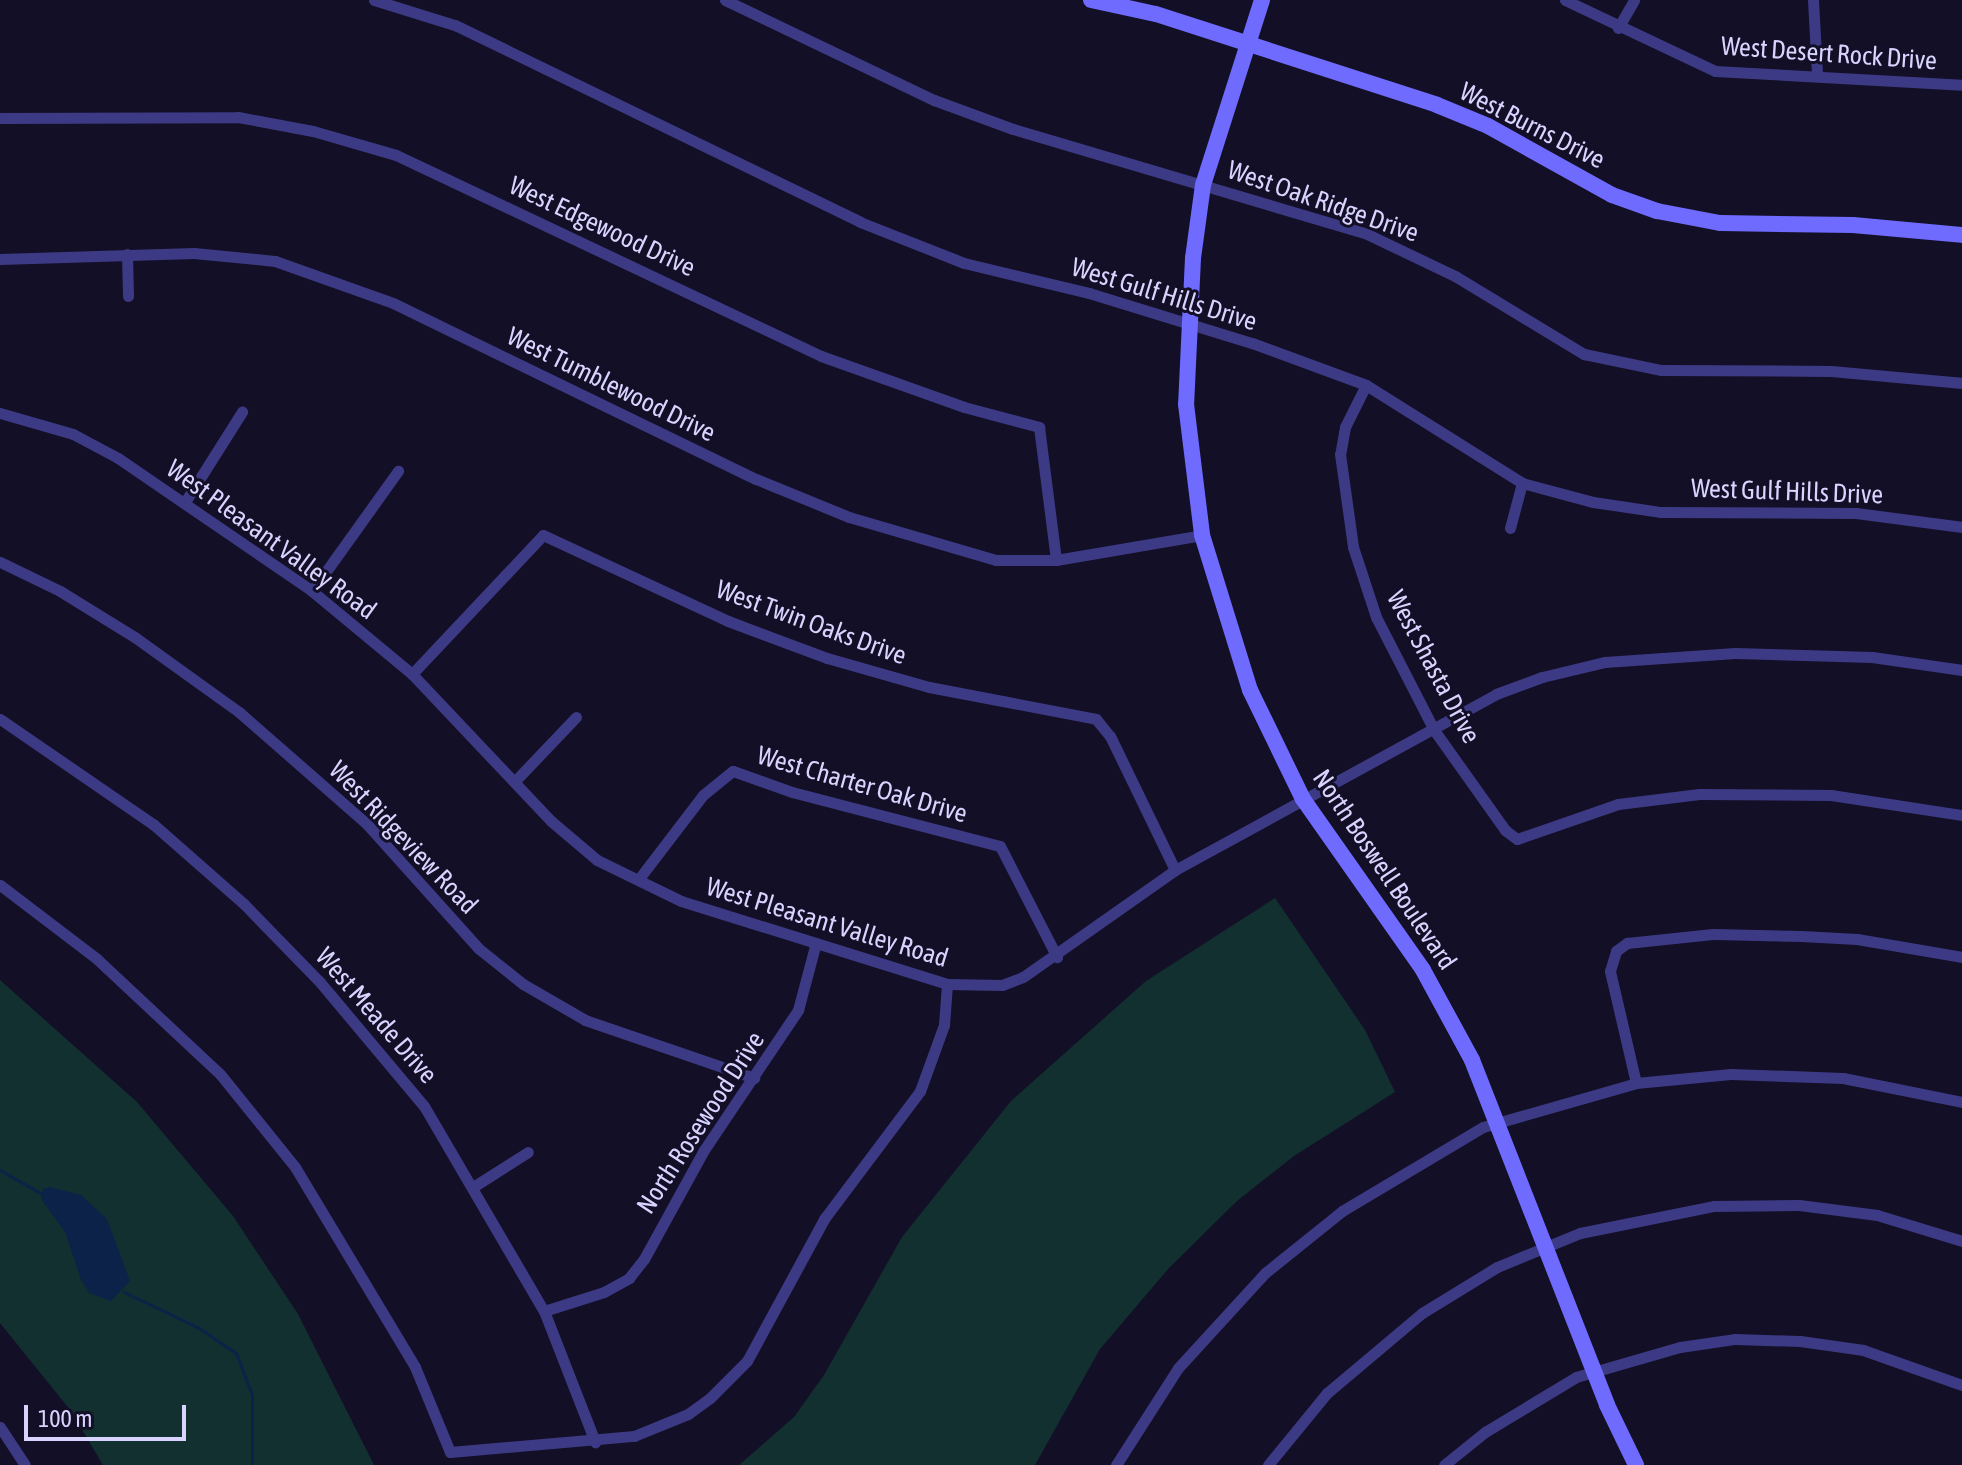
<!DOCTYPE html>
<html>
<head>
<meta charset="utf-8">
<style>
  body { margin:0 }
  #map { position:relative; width:1962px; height:1465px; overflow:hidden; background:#130f26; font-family:"Asap Condensed",sans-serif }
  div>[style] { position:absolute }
  .green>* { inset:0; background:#12302f }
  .water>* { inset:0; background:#0c2248 }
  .stream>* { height:3px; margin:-1.5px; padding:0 1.5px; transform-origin:1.5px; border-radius:1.5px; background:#0c2248 }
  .street>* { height:11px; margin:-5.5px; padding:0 5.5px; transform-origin:5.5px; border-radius:5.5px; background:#3d3a85 }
  .secondary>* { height:16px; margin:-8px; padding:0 8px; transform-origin:8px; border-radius:8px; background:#6f6bff }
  span { translate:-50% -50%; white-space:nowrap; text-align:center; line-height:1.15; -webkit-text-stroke:6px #130f26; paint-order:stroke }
  .street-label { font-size:26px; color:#d9d4ff }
  .scale { position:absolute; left:24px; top:1405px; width:162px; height:36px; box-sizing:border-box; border:4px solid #d9d4ff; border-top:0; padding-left:10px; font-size:24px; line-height:28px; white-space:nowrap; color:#d9d4ff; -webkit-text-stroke:6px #130f26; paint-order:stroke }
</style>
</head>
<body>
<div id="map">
  <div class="green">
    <i style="clip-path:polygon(1275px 898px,1365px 1030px,1395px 1092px,1294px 1156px,1237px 1201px,1169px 1268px,1100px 1349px,1035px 1465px,739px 1465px,794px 1417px,824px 1375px,902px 1237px,1011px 1101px,1146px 981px)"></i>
    <i style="clip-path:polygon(0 980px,137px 1102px,233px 1216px,298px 1314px,374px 1465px,103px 1465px,71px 1411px,0 1323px)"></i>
  </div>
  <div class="water">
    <i style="clip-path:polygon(50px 1187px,81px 1195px,107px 1219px,130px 1281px,111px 1301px,89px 1293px,81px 1280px,65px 1232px,41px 1199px,43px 1189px)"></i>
  </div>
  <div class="stream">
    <i style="left:0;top:1170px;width:48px;rotate:29.7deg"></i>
    <i style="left:124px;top:1292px;width:83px;rotate:25.6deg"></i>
    <i style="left:199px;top:1328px;width:45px;rotate:34deg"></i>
    <i style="left:236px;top:1353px;width:45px;rotate:69.1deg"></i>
    <i style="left:252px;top:1395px;width:70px;rotate:90deg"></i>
  </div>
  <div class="street">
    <i style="left:374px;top:0;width:85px;rotate:17.2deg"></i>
    <i style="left:455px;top:25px;width:450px;rotate:25.9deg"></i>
    <i style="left:860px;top:222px;width:112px;rotate:21.5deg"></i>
    <i style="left:964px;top:263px;width:129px;rotate:13.5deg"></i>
    <i style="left:1089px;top:293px;width:170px;rotate:17.1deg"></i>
    <i style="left:1252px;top:343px;width:121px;rotate:20.2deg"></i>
    <i style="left:1366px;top:385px;width:184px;rotate:32.1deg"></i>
    <i style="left:1522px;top:483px;width:73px;rotate:15deg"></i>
    <i style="left:1593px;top:502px;width:69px;rotate:8.4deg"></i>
    <i style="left:1661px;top:512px;width:195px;rotate:0.3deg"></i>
    <i style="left:1856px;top:513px;width:107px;rotate:7.5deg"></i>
    <i style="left:725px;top:0;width:232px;rotate:25.6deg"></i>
    <i style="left:934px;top:100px;width:84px;rotate:20.2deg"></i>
    <i style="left:1013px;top:129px;width:369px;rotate:16.5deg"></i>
    <i style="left:1367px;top:234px;width:98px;rotate:25.5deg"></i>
    <i style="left:1455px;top:276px;width:151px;rotate:31.2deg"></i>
    <i style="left:1584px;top:354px;width:79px;rotate:11.7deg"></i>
    <i style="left:1661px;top:370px;width:170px;rotate:0.3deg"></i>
    <i style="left:1831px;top:371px;width:132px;rotate:5.2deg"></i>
    <i style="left:1565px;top:0;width:166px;rotate:25.3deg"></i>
    <i style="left:1715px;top:71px;width:247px;rotate:3.2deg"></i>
    <i style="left:1813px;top:0;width:73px;rotate:86.9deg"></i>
    <i style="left:1618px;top:28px;width:32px;rotate:-60deg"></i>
    <i style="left:0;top:118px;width:238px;rotate:-0.2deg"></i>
    <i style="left:238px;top:117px;width:76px;rotate:10.6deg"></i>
    <i style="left:313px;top:131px;width:86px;rotate:16.1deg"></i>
    <i style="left:396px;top:155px;width:470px;rotate:25.3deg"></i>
    <i style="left:821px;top:356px;width:152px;rotate:19.6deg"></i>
    <i style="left:964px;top:407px;width:78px;rotate:14.9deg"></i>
    <i style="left:1039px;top:427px;width:134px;rotate:82.7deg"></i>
    <i style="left:127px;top:254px;width:42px;rotate:88.6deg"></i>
    <i style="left:0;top:259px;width:194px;rotate:-1.8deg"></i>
    <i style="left:194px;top:253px;width:81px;rotate:5.6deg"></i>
    <i style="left:275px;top:261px;width:125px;rotate:19.6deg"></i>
    <i style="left:393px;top:303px;width:403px;rotate:25.9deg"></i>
    <i style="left:756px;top:479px;width:100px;rotate:22.2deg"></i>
    <i style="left:849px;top:517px;width:153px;rotate:16.3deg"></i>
    <i style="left:996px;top:560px;width:60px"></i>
    <i style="left:1056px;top:560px;width:148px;rotate:-9.7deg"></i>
    <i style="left:1366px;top:385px;width:47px;rotate:116.6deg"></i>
    <i style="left:1345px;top:427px;width:27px;rotate:100deg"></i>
    <i style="left:1340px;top:454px;width:94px;rotate:82deg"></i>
    <i style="left:1353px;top:547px;width:74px;rotate:71.8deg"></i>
    <i style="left:1376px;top:617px;width:127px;rotate:62.8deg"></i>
    <i style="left:1434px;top:730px;width:123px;rotate:54.6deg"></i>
    <i style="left:1505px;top:830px;width:15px;rotate:37deg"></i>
    <i style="left:1517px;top:839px;width:107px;rotate:-19.1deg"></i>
    <i style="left:1618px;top:804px;width:82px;rotate:-7deg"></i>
    <i style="left:1699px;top:794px;width:132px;rotate:0.4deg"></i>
    <i style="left:1831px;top:795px;width:133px;rotate:8.7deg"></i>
    <i style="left:0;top:413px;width:76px;rotate:16deg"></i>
    <i style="left:73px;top:434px;width:51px;rotate:28.1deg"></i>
    <i style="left:118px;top:458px;width:235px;rotate:34.4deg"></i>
    <i style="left:312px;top:591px;width:130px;rotate:39.7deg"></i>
    <i style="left:412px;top:674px;width:202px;rotate:46.6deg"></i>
    <i style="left:551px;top:821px;width:60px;rotate:40.3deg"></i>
    <i style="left:597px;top:860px;width:93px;rotate:26deg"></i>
    <i style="left:681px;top:901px;width:279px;rotate:17.3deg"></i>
    <i style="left:947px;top:984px;width:55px;rotate:1deg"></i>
    <i style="left:1002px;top:985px;width:22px;rotate:-21deg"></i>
    <i style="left:1023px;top:977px;width:186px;rotate:-35.1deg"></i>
    <i style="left:1175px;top:870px;width:366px;rotate:-28.7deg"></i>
    <i style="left:1496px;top:694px;width:49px;rotate:-20.3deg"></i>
    <i style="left:1542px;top:677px;width:65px;rotate:-13.4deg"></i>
    <i style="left:1605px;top:662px;width:130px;rotate:-4deg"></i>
    <i style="left:1735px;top:653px;width:137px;rotate:1.7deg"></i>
    <i style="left:1872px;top:657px;width:91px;rotate:8.2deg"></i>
    <i style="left:185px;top:502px;width:107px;rotate:-57.7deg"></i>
    <i style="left:1510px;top:528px;width:47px;rotate:-75.1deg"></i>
    <i style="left:0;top:562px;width:67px;rotate:25.8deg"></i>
    <i style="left:60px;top:591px;width:89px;rotate:31.7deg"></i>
    <i style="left:136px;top:638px;width:127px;rotate:35.7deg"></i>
    <i style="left:239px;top:712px;width:169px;rotate:41.2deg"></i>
    <i style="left:366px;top:823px;width:168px;rotate:48.1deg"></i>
    <i style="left:478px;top:948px;width:58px;rotate:38.7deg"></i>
    <i style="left:523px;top:984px;width:72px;rotate:30.1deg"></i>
    <i style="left:585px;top:1020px;width:179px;rotate:18.9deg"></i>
    <i style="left:312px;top:591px;width:148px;rotate:-54.4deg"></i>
    <i style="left:412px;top:674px;width:191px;rotate:-46.7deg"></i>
    <i style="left:543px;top:535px;width:204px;rotate:24.9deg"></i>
    <i style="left:728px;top:621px;width:106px;rotate:20.5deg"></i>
    <i style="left:827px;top:658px;width:106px;rotate:15.9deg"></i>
    <i style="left:929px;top:687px;width:170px;rotate:10.8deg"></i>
    <i style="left:1096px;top:719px;width:22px;rotate:51deg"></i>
    <i style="left:1110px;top:736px;width:149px;rotate:64.1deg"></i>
    <i style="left:0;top:719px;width:186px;rotate:34.5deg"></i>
    <i style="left:153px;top:824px;width:121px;rotate:41.3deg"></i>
    <i style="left:244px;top:904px;width:107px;rotate:45.8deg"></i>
    <i style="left:319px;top:981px;width:163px;rotate:50deg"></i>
    <i style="left:424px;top:1106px;width:238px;rotate:59.7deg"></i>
    <i style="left:544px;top:1311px;width:141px;rotate:68.7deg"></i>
    <i style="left:516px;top:780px;width:87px;rotate:-46.4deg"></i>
    <i style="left:638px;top:880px;width:107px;rotate:-52.6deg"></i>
    <i style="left:703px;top:795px;width:38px;rotate:-39deg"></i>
    <i style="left:733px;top:771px;width:63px;rotate:19.6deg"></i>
    <i style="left:792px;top:792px;width:215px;rotate:14.6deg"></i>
    <i style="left:1000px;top:846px;width:125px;rotate:62.8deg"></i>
    <i style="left:0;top:885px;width:122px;rotate:37.3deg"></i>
    <i style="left:97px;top:959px;width:168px;rotate:43.1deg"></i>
    <i style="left:220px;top:1074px;width:119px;rotate:51.1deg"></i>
    <i style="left:295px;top:1167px;width:233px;rotate:59deg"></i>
    <i style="left:415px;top:1367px;width:92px;rotate:67.6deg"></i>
    <i style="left:450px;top:1452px;width:185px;rotate:-5deg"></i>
    <i style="left:634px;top:1436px;width:58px;rotate:-22.2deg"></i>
    <i style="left:688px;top:1414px;width:27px;rotate:-36deg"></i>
    <i style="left:710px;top:1398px;width:52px;rotate:-45deg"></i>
    <i style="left:747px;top:1361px;width:162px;rotate:-61.5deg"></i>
    <i style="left:824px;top:1219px;width:160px;rotate:-53.1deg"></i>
    <i style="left:920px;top:1091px;width:70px;rotate:-70deg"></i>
    <i style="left:944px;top:1025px;width:41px;rotate:-85.8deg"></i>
    <i style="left:1636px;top:1083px;width:115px;rotate:-103.1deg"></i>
    <i style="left:1610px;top:971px;width:21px;rotate:-73deg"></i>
    <i style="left:1616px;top:951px;width:14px;rotate:-36deg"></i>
    <i style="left:1627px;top:943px;width:86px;rotate:-6deg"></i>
    <i style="left:1713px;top:934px;width:88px;rotate:1.3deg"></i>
    <i style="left:1801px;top:936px;width:56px;rotate:3.1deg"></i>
    <i style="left:1857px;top:939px;width:107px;rotate:9.7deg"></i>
    <i style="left:473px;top:1187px;width:65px;rotate:-32.5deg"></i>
    <i style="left:544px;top:1311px;width:63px;rotate:-17.6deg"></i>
    <i style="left:604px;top:1292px;width:29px;rotate:-29deg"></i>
    <i style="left:629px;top:1278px;width:24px;rotate:-52deg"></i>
    <i style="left:644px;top:1259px;width:124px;rotate:-61.2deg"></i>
    <i style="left:704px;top:1150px;width:169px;rotate:-56.1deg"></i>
    <i style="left:798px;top:1010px;width:66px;rotate:-75.1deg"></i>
    <i style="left:0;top:1427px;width:45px;rotate:56.7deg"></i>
    <i style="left:1116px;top:1465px;width:115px;rotate:-57.4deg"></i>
    <i style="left:1178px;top:1368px;width:129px;rotate:-47.5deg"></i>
    <i style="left:1265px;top:1273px;width:99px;rotate:-38.8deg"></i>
    <i style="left:1342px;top:1211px;width:164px;rotate:-30.8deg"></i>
    <i style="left:1483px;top:1127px;width:159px;rotate:-16deg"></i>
    <i style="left:1636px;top:1083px;width:95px;rotate:-5.4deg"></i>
    <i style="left:1731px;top:1074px;width:112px;rotate:2deg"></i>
    <i style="left:1843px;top:1078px;width:121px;rotate:11.4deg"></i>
    <i style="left:1268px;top:1465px;width:93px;rotate:-50.7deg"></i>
    <i style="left:1327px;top:1393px;width:124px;rotate:-40.1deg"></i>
    <i style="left:1422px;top:1313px;width:88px;rotate:-31.5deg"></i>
    <i style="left:1497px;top:1267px;width:90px;rotate:-22.3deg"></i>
    <i style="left:1580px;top:1233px;width:137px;rotate:-11.4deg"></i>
    <i style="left:1714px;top:1206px;width:85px;rotate:-0.7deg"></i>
    <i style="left:1799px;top:1205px;width:79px;rotate:7.3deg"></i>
    <i style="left:1877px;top:1215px;width:89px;rotate:17deg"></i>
    <i style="left:1444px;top:1465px;width:53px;rotate:-38.8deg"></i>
    <i style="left:1485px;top:1432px;width:106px;rotate:-31.1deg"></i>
    <i style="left:1576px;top:1377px;width:108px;rotate:-16.1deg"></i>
    <i style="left:1680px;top:1347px;width:56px;rotate:-8.3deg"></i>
    <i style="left:1735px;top:1339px;width:65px;rotate:1.8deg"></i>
    <i style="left:1800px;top:1341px;width:64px;rotate:8.1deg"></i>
    <i style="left:1863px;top:1350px;width:105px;rotate:19.5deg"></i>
  </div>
  <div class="secondary">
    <i style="left:1091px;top:0;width:66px;rotate:12.2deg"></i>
    <i style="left:1156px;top:14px;width:295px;rotate:17.9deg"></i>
    <i style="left:1437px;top:105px;width:55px;rotate:22.4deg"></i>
    <i style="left:1488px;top:126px;width:142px;rotate:29.1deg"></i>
    <i style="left:1612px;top:195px;width:48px;rotate:19.6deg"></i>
    <i style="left:1657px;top:211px;width:64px;rotate:10.8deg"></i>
    <i style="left:1720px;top:223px;width:133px;rotate:0.9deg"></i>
    <i style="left:1853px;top:225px;width:109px;rotate:5.2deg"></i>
    <i style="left:1262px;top:0;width:194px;rotate:107.7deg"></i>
    <i style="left:1203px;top:185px;width:74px;rotate:97.8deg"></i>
    <i style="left:1193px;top:258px;width:146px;rotate:92.7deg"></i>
    <i style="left:1186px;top:404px;width:132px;rotate:83deg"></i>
    <i style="left:1202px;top:535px;width:162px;rotate:72.8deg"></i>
    <i style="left:1250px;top:690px;width:121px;rotate:64.1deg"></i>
    <i style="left:1303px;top:799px;width:209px;rotate:54.9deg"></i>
    <i style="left:1423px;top:970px;width:102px;rotate:61.4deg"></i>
    <i style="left:1472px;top:1060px;width:370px;rotate:68.6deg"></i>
    <i style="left:1607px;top:1405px;width:67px;rotate:64.2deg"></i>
  </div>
  <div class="street-label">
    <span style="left:1829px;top:54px;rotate:4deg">West Desert Rock Drive</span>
    <span style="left:1532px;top:126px;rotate:27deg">West Burns Drive</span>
    <span style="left:1323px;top:202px;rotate:19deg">West Oak Ridge Drive</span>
    <span style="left:602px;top:227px;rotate:25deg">West Edgewood Drive</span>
    <span style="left:1164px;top:295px;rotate:17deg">West Gulf Hills Drive</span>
    <span style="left:611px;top:385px;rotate:26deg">West Tumblewood Drive</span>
    <span style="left:1787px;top:492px;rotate:2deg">West Gulf Hills Drive</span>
    <span style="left:271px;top:540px;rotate:36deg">West Pleasant Valley Road</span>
    <span style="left:811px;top:623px;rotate:20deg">West Twin Oaks Drive</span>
    <span style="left:1433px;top:667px;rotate:62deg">West Shasta Drive</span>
    <span style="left:862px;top:785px;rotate:16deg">West Charter Oak Drive</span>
    <span style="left:403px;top:838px;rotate:46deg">West Ridgeview Road</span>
    <span style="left:1384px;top:870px;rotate:56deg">North Boswell Boulevard</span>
    <span style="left:827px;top:923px;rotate:17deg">West Pleasant Valley Road</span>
    <span style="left:376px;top:1016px;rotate:49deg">West Meade Drive</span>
    <span style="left:701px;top:1123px;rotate:-57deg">North Rosewood Drive</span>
  </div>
  <div class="scale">100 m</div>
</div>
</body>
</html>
